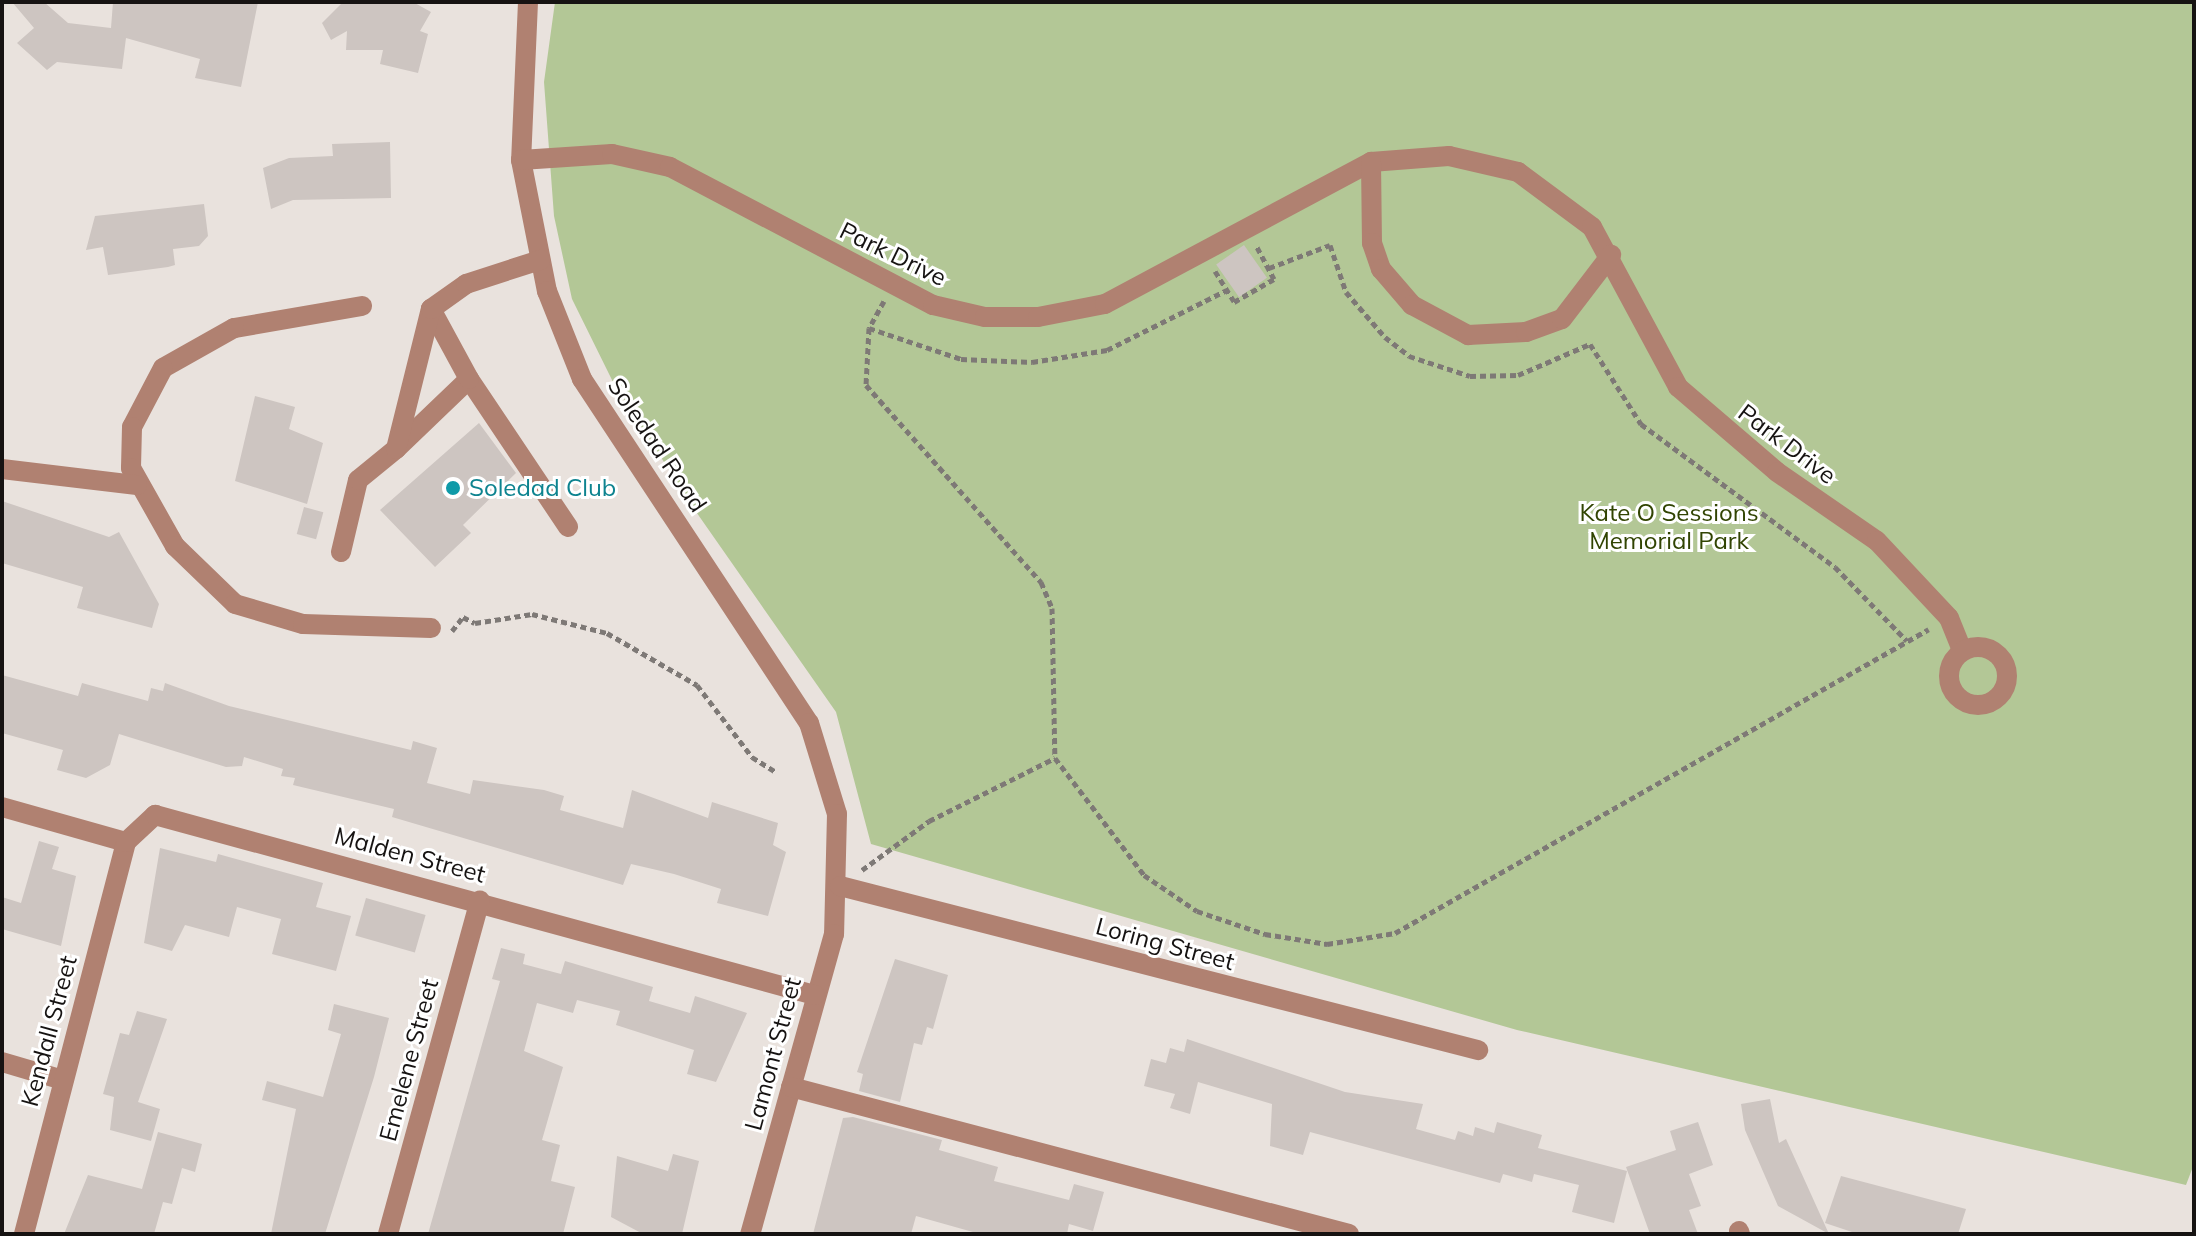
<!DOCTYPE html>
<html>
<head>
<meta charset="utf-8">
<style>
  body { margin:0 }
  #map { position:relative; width:2196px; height:1236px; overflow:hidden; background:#e9e2dd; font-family:Mulish,sans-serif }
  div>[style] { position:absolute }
  .green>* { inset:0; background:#b3c796 }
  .building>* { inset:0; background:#cdc5c1; transform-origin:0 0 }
  .path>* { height:5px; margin-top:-2.5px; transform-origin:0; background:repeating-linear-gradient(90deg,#7e7976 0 6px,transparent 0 10px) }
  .minor>* { height:20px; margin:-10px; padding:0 10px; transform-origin:10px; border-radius:10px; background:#b08171 }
  .minor>.ring { margin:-10px; padding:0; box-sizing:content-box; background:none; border:20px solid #b08171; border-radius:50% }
  .dots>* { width:22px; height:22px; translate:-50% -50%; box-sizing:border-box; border:4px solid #fff; border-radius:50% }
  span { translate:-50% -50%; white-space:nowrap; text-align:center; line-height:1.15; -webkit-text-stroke:6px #fff; paint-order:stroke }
  .street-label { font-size:24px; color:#161312 }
  .culture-label { font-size:24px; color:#0d838f }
  .left { translate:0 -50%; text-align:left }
  .park-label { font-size:24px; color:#314402 }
  .frame { position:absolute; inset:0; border:4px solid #161312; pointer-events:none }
</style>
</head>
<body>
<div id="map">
  <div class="green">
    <i style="clip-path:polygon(555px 2px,2194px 2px,2194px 1164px,2186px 1185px,1517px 1030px,871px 844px,836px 712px,692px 506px,613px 382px,572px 299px,554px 216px,544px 82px)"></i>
  </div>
  <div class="building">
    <i style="clip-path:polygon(12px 2px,44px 2px,68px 23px,111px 28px,113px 2px,258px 2px,241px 87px,195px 78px,200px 59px,126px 38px,122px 69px,57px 62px,47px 70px,17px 43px,34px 28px)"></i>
    <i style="clip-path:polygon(343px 2px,413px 2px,431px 12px,420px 31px,428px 34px,418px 73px,380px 64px,383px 50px,346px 50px,347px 31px,331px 40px,322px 23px)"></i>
    <i style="clip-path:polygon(390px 142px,391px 198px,293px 200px,271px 209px,263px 168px,289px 158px,333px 156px,332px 144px)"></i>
    <i style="clip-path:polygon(204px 204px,208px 236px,199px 246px,173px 249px,175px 265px,168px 267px,108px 275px,103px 247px,86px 250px,95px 216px)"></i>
    <i style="left:1244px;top:245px;width:40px;height:34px;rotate:55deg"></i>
    <i style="clip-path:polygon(255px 396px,295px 407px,289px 429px,323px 443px,307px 504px,235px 481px)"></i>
    <i style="clip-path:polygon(479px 423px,516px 473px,463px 525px,471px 533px,435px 567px,380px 510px)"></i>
    <i style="clip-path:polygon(2px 501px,109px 537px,119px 532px,159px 604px,152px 628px,77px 608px,83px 587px,2px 563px)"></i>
    <i style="left:304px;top:507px;width:20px;height:28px;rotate:15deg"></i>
    <i style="clip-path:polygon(2px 675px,78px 696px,82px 683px,148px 701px,151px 688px,163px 691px,165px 683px,229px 706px,411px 750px,413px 741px,437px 748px,427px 783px,470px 794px,473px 780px,544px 790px,564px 796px,560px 810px,623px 828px,632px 790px,708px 818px,712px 802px,778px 823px,773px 845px,786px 852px,768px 916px,717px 903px,721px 889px,674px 874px,631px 864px,623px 885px,392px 817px,394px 809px,293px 785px,295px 778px,281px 776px,283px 769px,244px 757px,242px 766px,226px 767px,119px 734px,110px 765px,86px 778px,57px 770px,63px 750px,2px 733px)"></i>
    <i style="clip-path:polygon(39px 841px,59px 847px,52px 869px,76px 876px,61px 946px,2px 929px,2px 897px,21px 903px)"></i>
    <i style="clip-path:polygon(160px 848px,216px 862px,218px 854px,323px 883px,316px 907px,351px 916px,336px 971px,272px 954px,281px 919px,237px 907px,229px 937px,185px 925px,172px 951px,144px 943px)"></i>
    <i style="left:366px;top:898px;width:62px;height:39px;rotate:16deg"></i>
    <i style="clip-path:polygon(501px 948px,525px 954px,523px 964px,561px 974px,565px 961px,653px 987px,649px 1001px,690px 1013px,695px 996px,747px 1013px,716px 1082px,687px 1074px,694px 1050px,616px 1025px,620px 1011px,577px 1000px,573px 1013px,537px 1003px,524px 1051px,563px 1067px,542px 1140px,560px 1145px,551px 1181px,575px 1187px,563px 1234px,428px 1234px,500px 981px,492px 979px)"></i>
    <i style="clip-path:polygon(895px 959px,948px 975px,933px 1029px,927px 1027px,922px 1045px,914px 1043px,900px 1102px,859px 1091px,863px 1074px,857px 1072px)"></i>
    <i style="clip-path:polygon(334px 1004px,389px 1018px,374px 1077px,325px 1234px,271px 1234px,296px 1109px,262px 1100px,267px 1081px,323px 1097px,341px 1034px,328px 1030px)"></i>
    <i style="clip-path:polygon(137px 1011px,167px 1019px,138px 1102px,160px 1109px,151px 1141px,110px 1130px,114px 1097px,103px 1094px,120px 1033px,129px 1035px)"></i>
    <i style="clip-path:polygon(1187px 1039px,1345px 1092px,1423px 1104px,1416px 1129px,1455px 1140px,1458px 1131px,1473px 1136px,1475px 1127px,1494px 1133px,1497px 1122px,1542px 1135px,1538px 1148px,1627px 1171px,1614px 1223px,1572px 1212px,1579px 1185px,1534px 1174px,1532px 1182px,1503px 1174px,1500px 1183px,1310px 1132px,1303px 1155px,1270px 1146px,1272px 1104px,1198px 1082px,1190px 1114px,1170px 1108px,1175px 1094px,1144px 1086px,1151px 1059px,1166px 1063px,1170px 1048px,1184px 1052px)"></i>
    <i style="clip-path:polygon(1770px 1099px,1779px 1143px,1786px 1139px,1829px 1234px,1778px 1206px,1745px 1130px,1741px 1104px)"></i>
    <i style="clip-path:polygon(853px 1117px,942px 1140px,939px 1150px,998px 1167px,994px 1181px,1069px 1200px,1074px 1184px,1104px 1192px,1093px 1231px,1069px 1224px,1067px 1234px,980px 1234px,916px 1216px,911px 1234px,813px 1234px,843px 1118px)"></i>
    <i style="clip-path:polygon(1698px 1122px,1713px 1165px,1689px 1174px,1701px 1206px,1689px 1210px,1698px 1234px,1650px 1234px,1626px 1167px,1676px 1150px,1670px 1131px)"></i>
    <i style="clip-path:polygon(158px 1132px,202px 1144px,195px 1172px,182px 1168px,172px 1204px,163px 1202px,154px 1234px,64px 1234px,88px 1175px,142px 1189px)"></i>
    <i style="clip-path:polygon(673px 1154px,699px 1161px,682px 1234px,643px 1234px,611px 1217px,617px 1156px,668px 1171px)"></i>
    <i style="clip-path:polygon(1841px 1176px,1966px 1209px,1958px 1234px,1858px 1234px,1825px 1223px)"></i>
  </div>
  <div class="path">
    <i style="left:1269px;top:268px;width:65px;rotate:-20.7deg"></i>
    <i style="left:1330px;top:245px;width:50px;rotate:71.2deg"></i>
    <i style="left:1346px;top:292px;width:60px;rotate:49.1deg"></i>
    <i style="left:1385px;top:337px;width:31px;rotate:38deg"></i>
    <i style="left:1409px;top:356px;width:64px;rotate:18.2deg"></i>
    <i style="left:1470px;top:376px;width:48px;rotate:-1.2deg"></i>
    <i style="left:1518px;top:375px;width:78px;rotate:-23.3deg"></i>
    <i style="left:1590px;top:344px;width:95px;rotate:57.5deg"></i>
    <i style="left:1641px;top:424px;width:241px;rotate:36.4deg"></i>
    <i style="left:1835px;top:567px;width:103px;rotate:45.8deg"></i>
    <i style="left:1215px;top:271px;width:36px;rotate:58deg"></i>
    <i style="left:1234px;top:302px;width:46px;rotate:-29.9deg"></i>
    <i style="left:1274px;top:279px;width:38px;rotate:-118deg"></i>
    <i style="left:884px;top:301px;width:31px;rotate:119deg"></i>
    <i style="left:869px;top:328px;width:57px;rotate:93deg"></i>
    <i style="left:866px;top:385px;width:264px;rotate:48.4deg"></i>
    <i style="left:1041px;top:582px;width:28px;rotate:67deg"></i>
    <i style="left:1052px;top:608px;width:150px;rotate:88.9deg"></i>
    <i style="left:1055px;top:758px;width:147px;rotate:52.7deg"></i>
    <i style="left:1144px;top:875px;width:64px;rotate:34.2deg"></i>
    <i style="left:1197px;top:911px;width:72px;rotate:18.7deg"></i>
    <i style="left:1265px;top:934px;width:63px;rotate:9.2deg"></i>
    <i style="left:1327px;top:944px;width:69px;rotate:-9.2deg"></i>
    <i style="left:1395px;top:933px;width:614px;rotate:-29.65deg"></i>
    <i style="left:869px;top:328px;width:97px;rotate:18.6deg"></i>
    <i style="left:961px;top:359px;width:71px;rotate:2.4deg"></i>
    <i style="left:1032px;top:362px;width:76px;rotate:-9.1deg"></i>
    <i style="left:1107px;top:350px;width:134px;rotate:-26.6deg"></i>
    <i style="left:452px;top:631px;width:18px;rotate:-52deg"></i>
    <i style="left:463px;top:617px;width:13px;rotate:27deg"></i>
    <i style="left:475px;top:623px;width:58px;rotate:-9deg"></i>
    <i style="left:532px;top:614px;width:77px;rotate:14.2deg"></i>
    <i style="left:607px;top:633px;width:104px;rotate:30deg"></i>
    <i style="left:697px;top:685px;width:91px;rotate:52.6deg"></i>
    <i style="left:752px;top:757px;width:28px;rotate:32deg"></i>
    <i style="left:862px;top:870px;width:83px;rotate:-36.2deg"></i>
    <i style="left:929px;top:821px;width:141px;rotate:-26.6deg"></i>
  </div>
  <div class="minor">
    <i style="left:528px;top:2px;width:158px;rotate:92.5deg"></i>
    <i style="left:521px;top:160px;width:134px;rotate:78.8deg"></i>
    <i style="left:547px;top:291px;width:95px;rotate:68.3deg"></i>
    <i style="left:582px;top:379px;width:412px;rotate:56.6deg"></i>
    <i style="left:809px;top:723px;width:95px;rotate:72.9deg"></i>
    <i style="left:837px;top:814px;width:120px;rotate:91.4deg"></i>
    <i style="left:834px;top:934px;width:312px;rotate:105.6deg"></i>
    <i style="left:521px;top:160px;width:91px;rotate:-3.8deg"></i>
    <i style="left:612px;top:154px;width:59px;rotate:12.6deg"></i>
    <i style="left:670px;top:167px;width:297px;rotate:27.7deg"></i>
    <i style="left:933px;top:305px;width:53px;rotate:13deg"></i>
    <i style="left:985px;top:317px;width:53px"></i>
    <i style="left:1038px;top:317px;width:68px;rotate:-11deg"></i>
    <i style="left:1105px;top:304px;width:302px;rotate:-28.1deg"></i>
    <i style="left:1371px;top:162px;width:78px;rotate:-4.4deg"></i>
    <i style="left:1449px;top:156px;width:71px;rotate:13.1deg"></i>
    <i style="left:1518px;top:172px;width:92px;rotate:36.6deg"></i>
    <i style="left:1592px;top:227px;width:182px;rotate:61.7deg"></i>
    <i style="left:1678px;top:387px;width:130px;rotate:40.6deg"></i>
    <i style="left:1777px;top:472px;width:121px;rotate:34.6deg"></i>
    <i style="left:1877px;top:541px;width:105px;rotate:46.9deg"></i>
    <i style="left:1949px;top:618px;width:35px;rotate:68deg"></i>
    <i style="left:1371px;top:162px;width:81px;rotate:89.3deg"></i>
    <i style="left:1372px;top:243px;width:28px;rotate:71deg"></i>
    <i style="left:1381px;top:269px;width:48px;rotate:49.3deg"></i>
    <i style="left:1412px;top:305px;width:64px;rotate:28.2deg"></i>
    <i style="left:1468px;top:335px;width:58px;rotate:-3deg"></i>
    <i style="left:1526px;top:332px;width:38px;rotate:-20deg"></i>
    <i style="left:1562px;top:319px;width:81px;rotate:-52.6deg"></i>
    <i style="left:362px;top:306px;width:130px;rotate:170.2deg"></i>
    <i style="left:234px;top:328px;width:81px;rotate:150.6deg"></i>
    <i style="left:163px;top:368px;width:67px;rotate:117.7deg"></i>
    <i style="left:132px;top:427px;width:41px;rotate:91.4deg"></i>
    <i style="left:131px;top:468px;width:90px;rotate:60.6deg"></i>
    <i style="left:175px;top:546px;width:83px;rotate:44deg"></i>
    <i style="left:235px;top:604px;width:71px;rotate:16.4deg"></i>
    <i style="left:303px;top:624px;width:128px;rotate:1.8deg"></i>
    <i style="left:469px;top:379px;width:178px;rotate:56.2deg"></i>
    <i style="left:396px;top:449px;width:101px;rotate:-43.8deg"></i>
    <i style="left:469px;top:379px;width:80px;rotate:-118.5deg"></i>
    <i style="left:2px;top:469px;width:136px;rotate:6.8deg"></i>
    <i style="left:341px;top:552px;width:74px;rotate:-76.7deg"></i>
    <i style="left:358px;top:480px;width:49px;rotate:-39.2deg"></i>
    <i style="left:396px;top:449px;width:144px;rotate:-76deg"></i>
    <i style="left:431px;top:309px;width:43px;rotate:-35.5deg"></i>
    <i style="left:466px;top:284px;width:78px;rotate:-18deg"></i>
    <i class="ring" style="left:1949px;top:647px;width:38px;height:38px"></i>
    <i style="left:2px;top:807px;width:129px;rotate:15.8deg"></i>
    <i style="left:840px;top:886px;width:659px;rotate:14.42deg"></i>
    <i style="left:2px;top:1062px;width:64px;rotate:16.4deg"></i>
    <i style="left:791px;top:1087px;width:577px;rotate:14.76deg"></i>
    <i style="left:1739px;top:1231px;width:3px;rotate:72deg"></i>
    <i style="left:24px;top:1234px;width:405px;rotate:-75.4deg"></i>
    <i style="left:126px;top:842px;width:40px;rotate:-43deg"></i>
    <i style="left:155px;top:815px;width:684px;rotate:15.26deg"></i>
    <i style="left:388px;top:1234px;width:346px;rotate:-74.6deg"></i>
  </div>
  <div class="dots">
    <i style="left:453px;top:488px;background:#0f9aa8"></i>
  </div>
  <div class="street-label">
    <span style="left:893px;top:254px;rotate:26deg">Park Drive</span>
    <span style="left:1787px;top:444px;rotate:37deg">Park Drive</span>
    <span style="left:657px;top:445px;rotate:56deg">Soledad Road</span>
    <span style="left:410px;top:855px;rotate:15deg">Malden Street</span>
    <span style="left:1165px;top:944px;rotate:15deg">Loring Street</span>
    <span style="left:49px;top:1031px;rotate:-75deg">Kendall Street</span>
    <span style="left:773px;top:1054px;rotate:-75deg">Lamont Street</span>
    <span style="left:409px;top:1060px;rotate:-75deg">Emelene Street</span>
  </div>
  <div class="culture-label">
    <span class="left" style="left:469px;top:488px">Soledad Club</span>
  </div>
  <div class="park-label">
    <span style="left:1669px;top:527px">Kate O Sessions<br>Memorial Park</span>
  </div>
  <div class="frame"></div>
</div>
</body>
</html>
